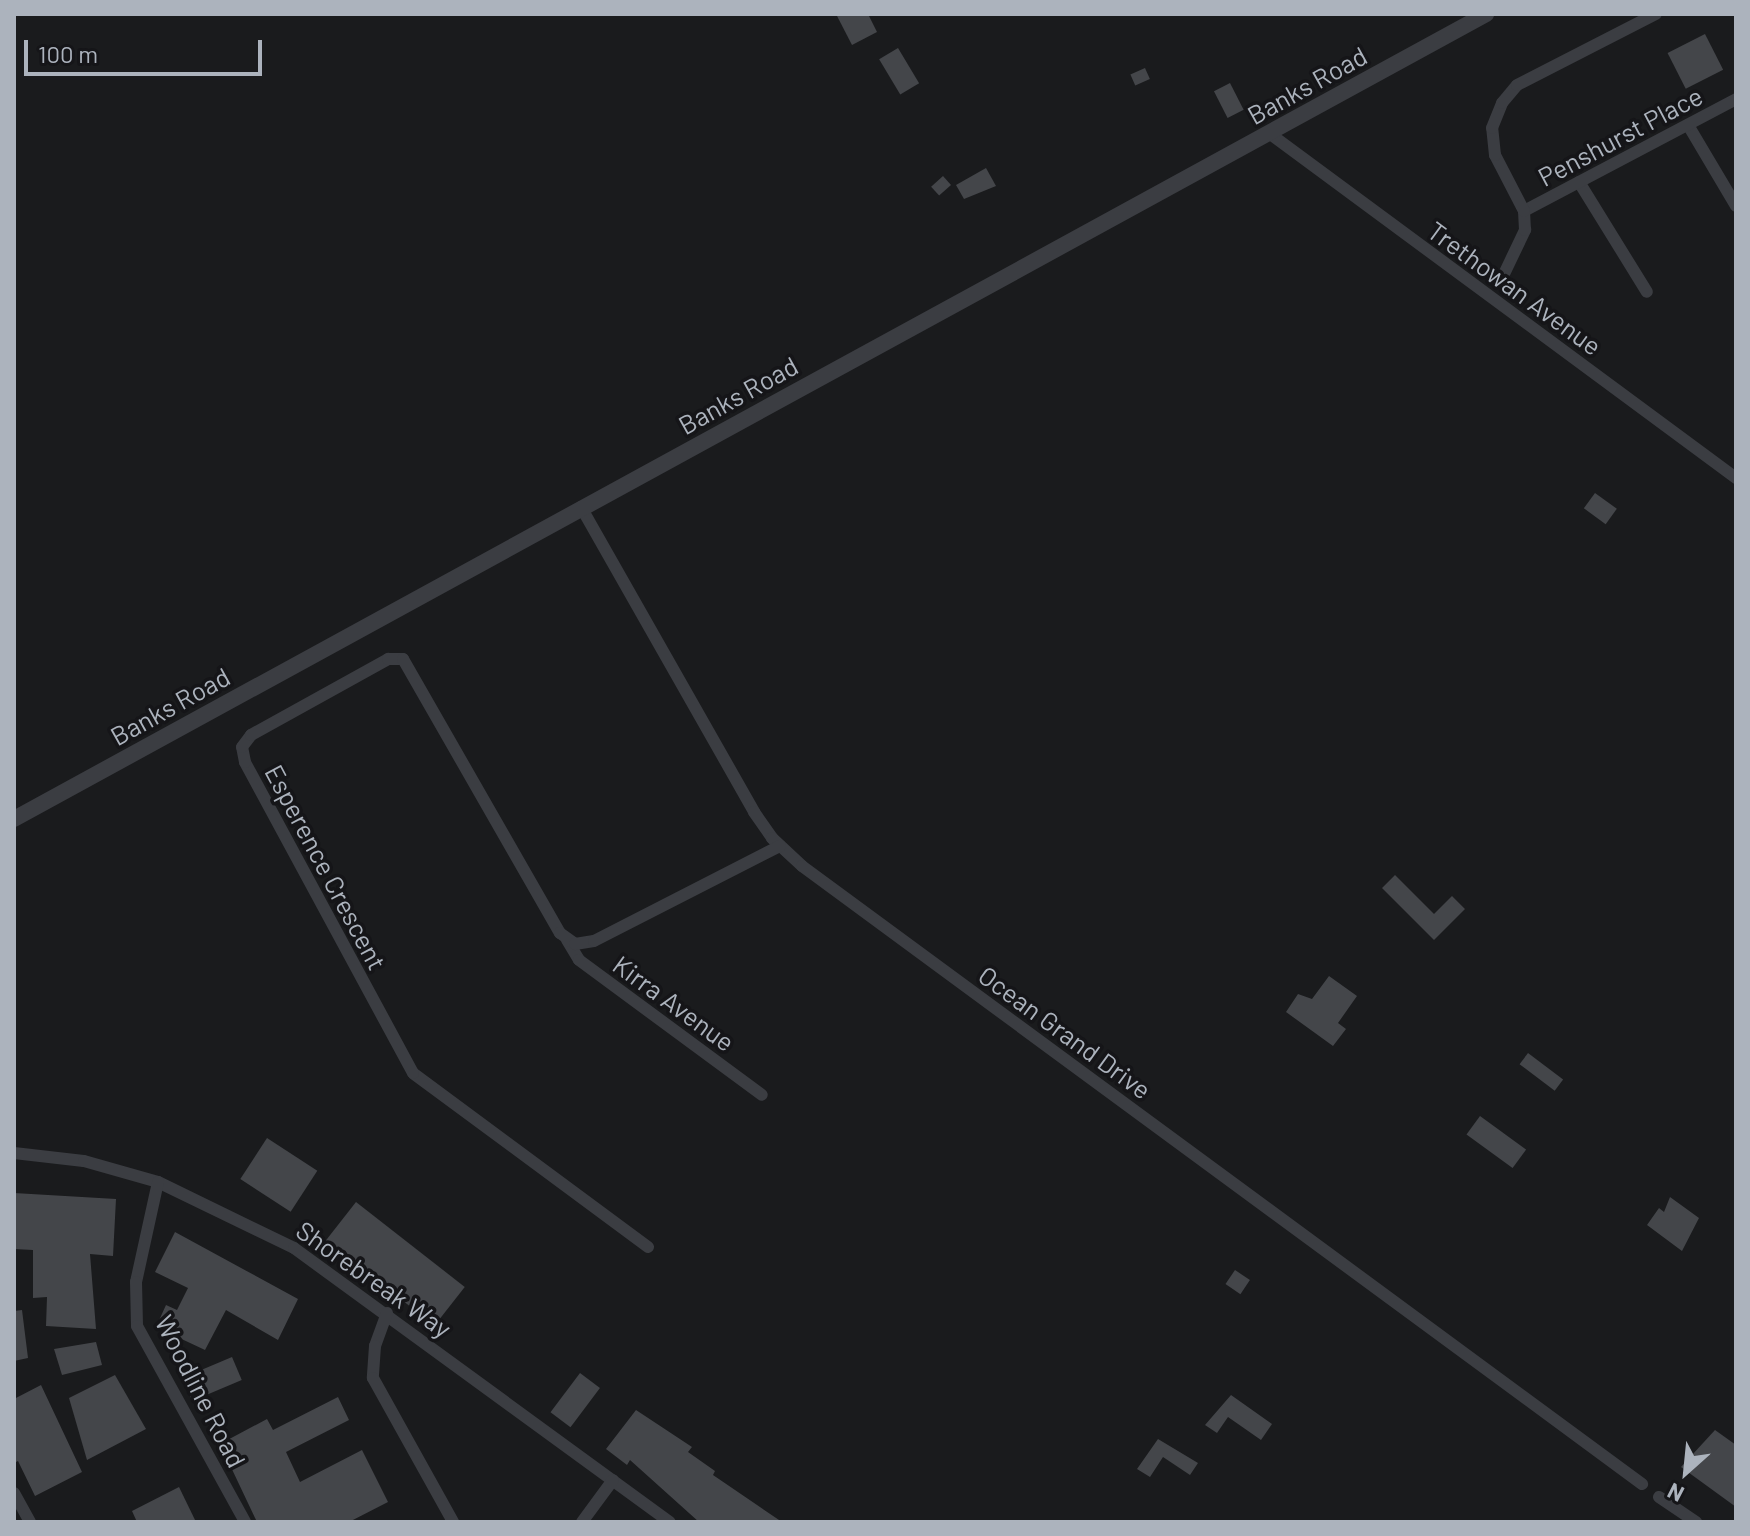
<!DOCTYPE html>
<html>
<head>
<meta charset="utf-8">
<style>
  body { margin:0 }
  #map { position:relative; width:1750px; height:1536px; overflow:hidden; background:#1a1b1d; font-family:Barlow,sans-serif }
  div>[style] { position:absolute }
  .building>* { inset:0; background:#44464a; transform-origin:0 0 }
  .minor>* { height:12px; margin:-6px; padding:0 6px; transform-origin:6px; border-radius:6px; background:#3b3d42 }
  .tertiary>* { height:16px; margin:-8px; padding:0 8px; transform-origin:8px; border-radius:8px; background:#3b3d42 }
  span { translate:-50% -50%; white-space:nowrap; text-align:center; line-height:1.15; -webkit-text-stroke:7px #151518; paint-order:stroke }
  .street-label { font-size:26px; color:#acb3bd }
  .frame { position:absolute; inset:0; border:16px solid #acb3bd; pointer-events:none }
  .north { position:absolute; left:1646px; top:1432px; width:80px; height:80px; -webkit-text-stroke:6px #151518; paint-order:stroke; rotate:207deg; font-size:22px; font-weight:700; line-height:32px; text-align:center; color:#acb3bd }
  .north::after { content:''; display:block; margin:auto; width:28px; height:36px; background:#acb3bd; clip-path:polygon(50% 0,100% 100%,50% 72%,0 100%) }
  .scale { position:absolute; left:24px; top:40px; width:238px; height:36px; box-sizing:border-box; border:4px solid #acb3bd; border-top:0; padding-left:10px; font-size:24px; line-height:28px; white-space:nowrap; color:#acb3bd; -webkit-text-stroke:6px #151518; paint-order:stroke }
</style>
</head>
<body>
<div id="map">
  <div class="building">
    <i style="clip-path:polygon(836px 14px,868px 14px,877px 32px,852px 45px)"></i>
    <i style="left:1705px;top:34px;width:40px;height:42px;rotate:63deg"></i>
    <i style="left:898px;top:48px;width:41px;height:22px;rotate:59deg"></i>
    <i style="left:1145px;top:68px;width:12px;height:16px;rotate:66deg"></i>
    <i style="left:1230px;top:83px;width:30px;height:18px;rotate:63deg"></i>
    <i style="clip-path:polygon(986px 168px,996px 186px,964px 199px,956px 185px)"></i>
    <i style="left:943px;top:176px;width:12px;height:16px;rotate:48deg"></i>
    <i style="left:1595px;top:493px;width:27px;height:19px;rotate:36deg"></i>
    <i style="clip-path:polygon(1395px 875px,1434px 914px,1452px 896px,1465px 909px,1434px 940px,1382px 888px)"></i>
    <i style="clip-path:polygon(1329px 976px,1357px 996px,1338px 1023px,1346px 1029px,1333px 1046px,1286px 1012px,1298px 994px,1312px 999px)"></i>
    <i style="left:1528px;top:1053px;width:44px;height:14px;rotate:37deg"></i>
    <i style="left:1480px;top:1116px;width:57px;height:23px;rotate:36deg"></i>
    <i style="left:267px;top:1138px;width:60px;height:49px;rotate:33deg"></i>
    <i style="clip-path:polygon(14px 1193px,116px 1199px,113px 1256px,90px 1254px,96px 1329px,46px 1326px,47px 1297px,33px 1298px,33px 1250px,14px 1249px)"></i>
    <i style="clip-path:polygon(1670px 1197px,1699px 1218px,1682px 1251px,1647px 1225px,1659px 1208px,1664px 1212px)"></i>
    <i style="left:356px;top:1202px;width:138px;height:49px;rotate:38deg"></i>
    <i style="clip-path:polygon(175px 1232px,298px 1299px,278px 1340px,226px 1310px,205px 1350px,156px 1327px,166px 1305px,177px 1310px,188px 1288px,155px 1272px)"></i>
    <i style="left:1235px;top:1270px;width:18px;height:17px;rotate:34deg"></i>
    <i style="clip-path:polygon(22px 1310px,28px 1358px,14px 1361px,14px 1311px)"></i>
    <i style="clip-path:polygon(96px 1342px,102px 1365px,62px 1375px,54px 1349px)"></i>
    <i style="left:232px;top:1357px;width:25px;height:54px;rotate:67deg"></i>
    <i style="left:580px;top:1373px;width:25px;height:49px;rotate:37deg"></i>
    <i style="clip-path:polygon(115px 1375px,146px 1429px,87px 1460px,69px 1398px)"></i>
    <i style="clip-path:polygon(41px 1385px,82px 1472px,35px 1496px,18px 1461px,14px 1463px,14px 1399px)"></i>
    <i style="clip-path:polygon(1231px 1395px,1272px 1424px,1261px 1440px,1228px 1417px,1217px 1433px,1205px 1425px)"></i>
    <i style="clip-path:polygon(338px 1397px,349px 1420px,286px 1452px,300px 1482px,362px 1450px,388px 1502px,349px 1522px,257px 1522px,220px 1444px,267px 1419px,273px 1430px)"></i>
    <i style="clip-path:polygon(636px 1410px,692px 1447px,688px 1452px,715px 1471px,713px 1475px,782px 1522px,699px 1522px,630px 1460px,627px 1465px,606px 1449px)"></i>
    <i style="clip-path:polygon(1715px 1430px,1736px 1445px,1736px 1507px,1681px 1467px)"></i>
    <i style="clip-path:polygon(1158px 1439px,1198px 1463px,1190px 1475px,1163px 1457px,1150px 1477px,1137px 1469px)"></i>
    <i style="clip-path:polygon(179px 1487px,196px 1522px,137px 1522px,132px 1511px)"></i>
  </div>
  <div class="minor">
    <i style="left:1688px;top:125px;width:94px;rotate:59.3deg"></i>
    <i style="left:1269px;top:133px;width:581px;rotate:36.46deg"></i>
    <i style="left:1579px;top:182px;width:129px;rotate:58.3deg"></i>
    <i style="left:1524px;top:211px;width:240px;rotate:-27.8deg"></i>
    <i style="left:1505px;top:272px;width:47px;rotate:-64.5deg"></i>
    <i style="left:1525px;top:230px;width:19px;rotate:-93deg"></i>
    <i style="left:1524px;top:211px;width:63px;rotate:-117.4deg"></i>
    <i style="left:1495px;top:155px;width:27px;rotate:-96deg"></i>
    <i style="left:1492px;top:128px;width:27px;rotate:-68deg"></i>
    <i style="left:1502px;top:103px;width:23px;rotate:-50deg"></i>
    <i style="left:1517px;top:85px;width:156px;rotate:-27.1deg"></i>
    <i style="left:581px;top:507px;width:351px;rotate:60.4deg"></i>
    <i style="left:754px;top:812px;width:32px;rotate:55deg"></i>
    <i style="left:772px;top:838px;width:41px;rotate:43deg"></i>
    <i style="left:802px;top:866px;width:1043px;rotate:36.34deg"></i>
    <i style="left:567px;top:940px;width:23px;rotate:59deg"></i>
    <i style="left:579px;top:960px;width:227px;rotate:36.4deg"></i>
    <i style="left:14px;top:1153px;width:70px;rotate:6.5deg"></i>
    <i style="left:84px;top:1161px;width:77px;rotate:15.8deg"></i>
    <i style="left:158px;top:1182px;width:151px;rotate:25.9deg"></i>
    <i style="left:294px;top:1248px;width:465px;rotate:36.1deg"></i>
    <i style="left:158px;top:1182px;width:102px;rotate:102.4deg"></i>
    <i style="left:136px;top:1282px;width:44px;rotate:88.7deg"></i>
    <i style="left:137px;top:1326px;width:224px;rotate:61.1deg"></i>
    <i style="left:648px;top:1247px;width:292px;rotate:-143.5deg"></i>
    <i style="left:413px;top:1073px;width:353px;rotate:-118.4deg"></i>
    <i style="left:245px;top:762px;width:15px;rotate:-101deg"></i>
    <i style="left:242px;top:747px;width:15px;rotate:-53deg"></i>
    <i style="left:251px;top:735px;width:157px;rotate:-29deg"></i>
    <i style="left:388px;top:659px;width:15px"></i>
    <i style="left:403px;top:659px;width:316px;rotate:60.2deg"></i>
    <i style="left:560px;top:933px;width:19px;rotate:36deg"></i>
    <i style="left:575px;top:944px;width:19px;rotate:-9deg"></i>
    <i style="left:594px;top:941px;width:209px;rotate:-27.1deg"></i>
    <i style="left:387px;top:1313px;width:35px;rotate:110deg"></i>
    <i style="left:375px;top:1346px;width:32px;rotate:94deg"></i>
    <i style="left:373px;top:1378px;width:165px;rotate:60.9deg"></i>
    <i style="left:14px;top:1493px;width:33px;rotate:61deg"></i>
    <i style="left:1659px;top:1497px;width:45px;rotate:34deg"></i>
    <i style="left:582px;top:1522px;width:52px;rotate:-53.6deg"></i>
  </div>
  <div class="tertiary">
    <i style="left:14px;top:819px;width:1678px;rotate:-28.67deg"></i>
  </div>
  <div class="street-label">
    <span style="left:1307px;top:85px;rotate:-29deg">Banks Road</span>
    <span style="left:1620px;top:136px;rotate:-28deg">Penshurst Place</span>
    <span style="left:1515px;top:288px;rotate:36deg">Trethowan Avenue</span>
    <span style="left:738px;top:395px;rotate:-29deg">Banks Road</span>
    <span style="left:170px;top:706px;rotate:-29deg">Banks Road</span>
    <span style="left:326px;top:867px;rotate:62deg">Esperence Crescent</span>
    <span style="left:674px;top:1003px;rotate:36deg">Kirra Avenue</span>
    <span style="left:1065px;top:1032px;rotate:36deg">Ocean Grand Drive</span>
    <span style="left:374px;top:1279px;rotate:35deg">Shorebreak Way</span>
    <span style="left:201px;top:1391px;rotate:63deg">Woodline Road</span>
  </div>
  <div class="frame"></div>
  <div class="north">N</div>
  <div class="scale">100 m</div>
</div>
</body>
</html>
